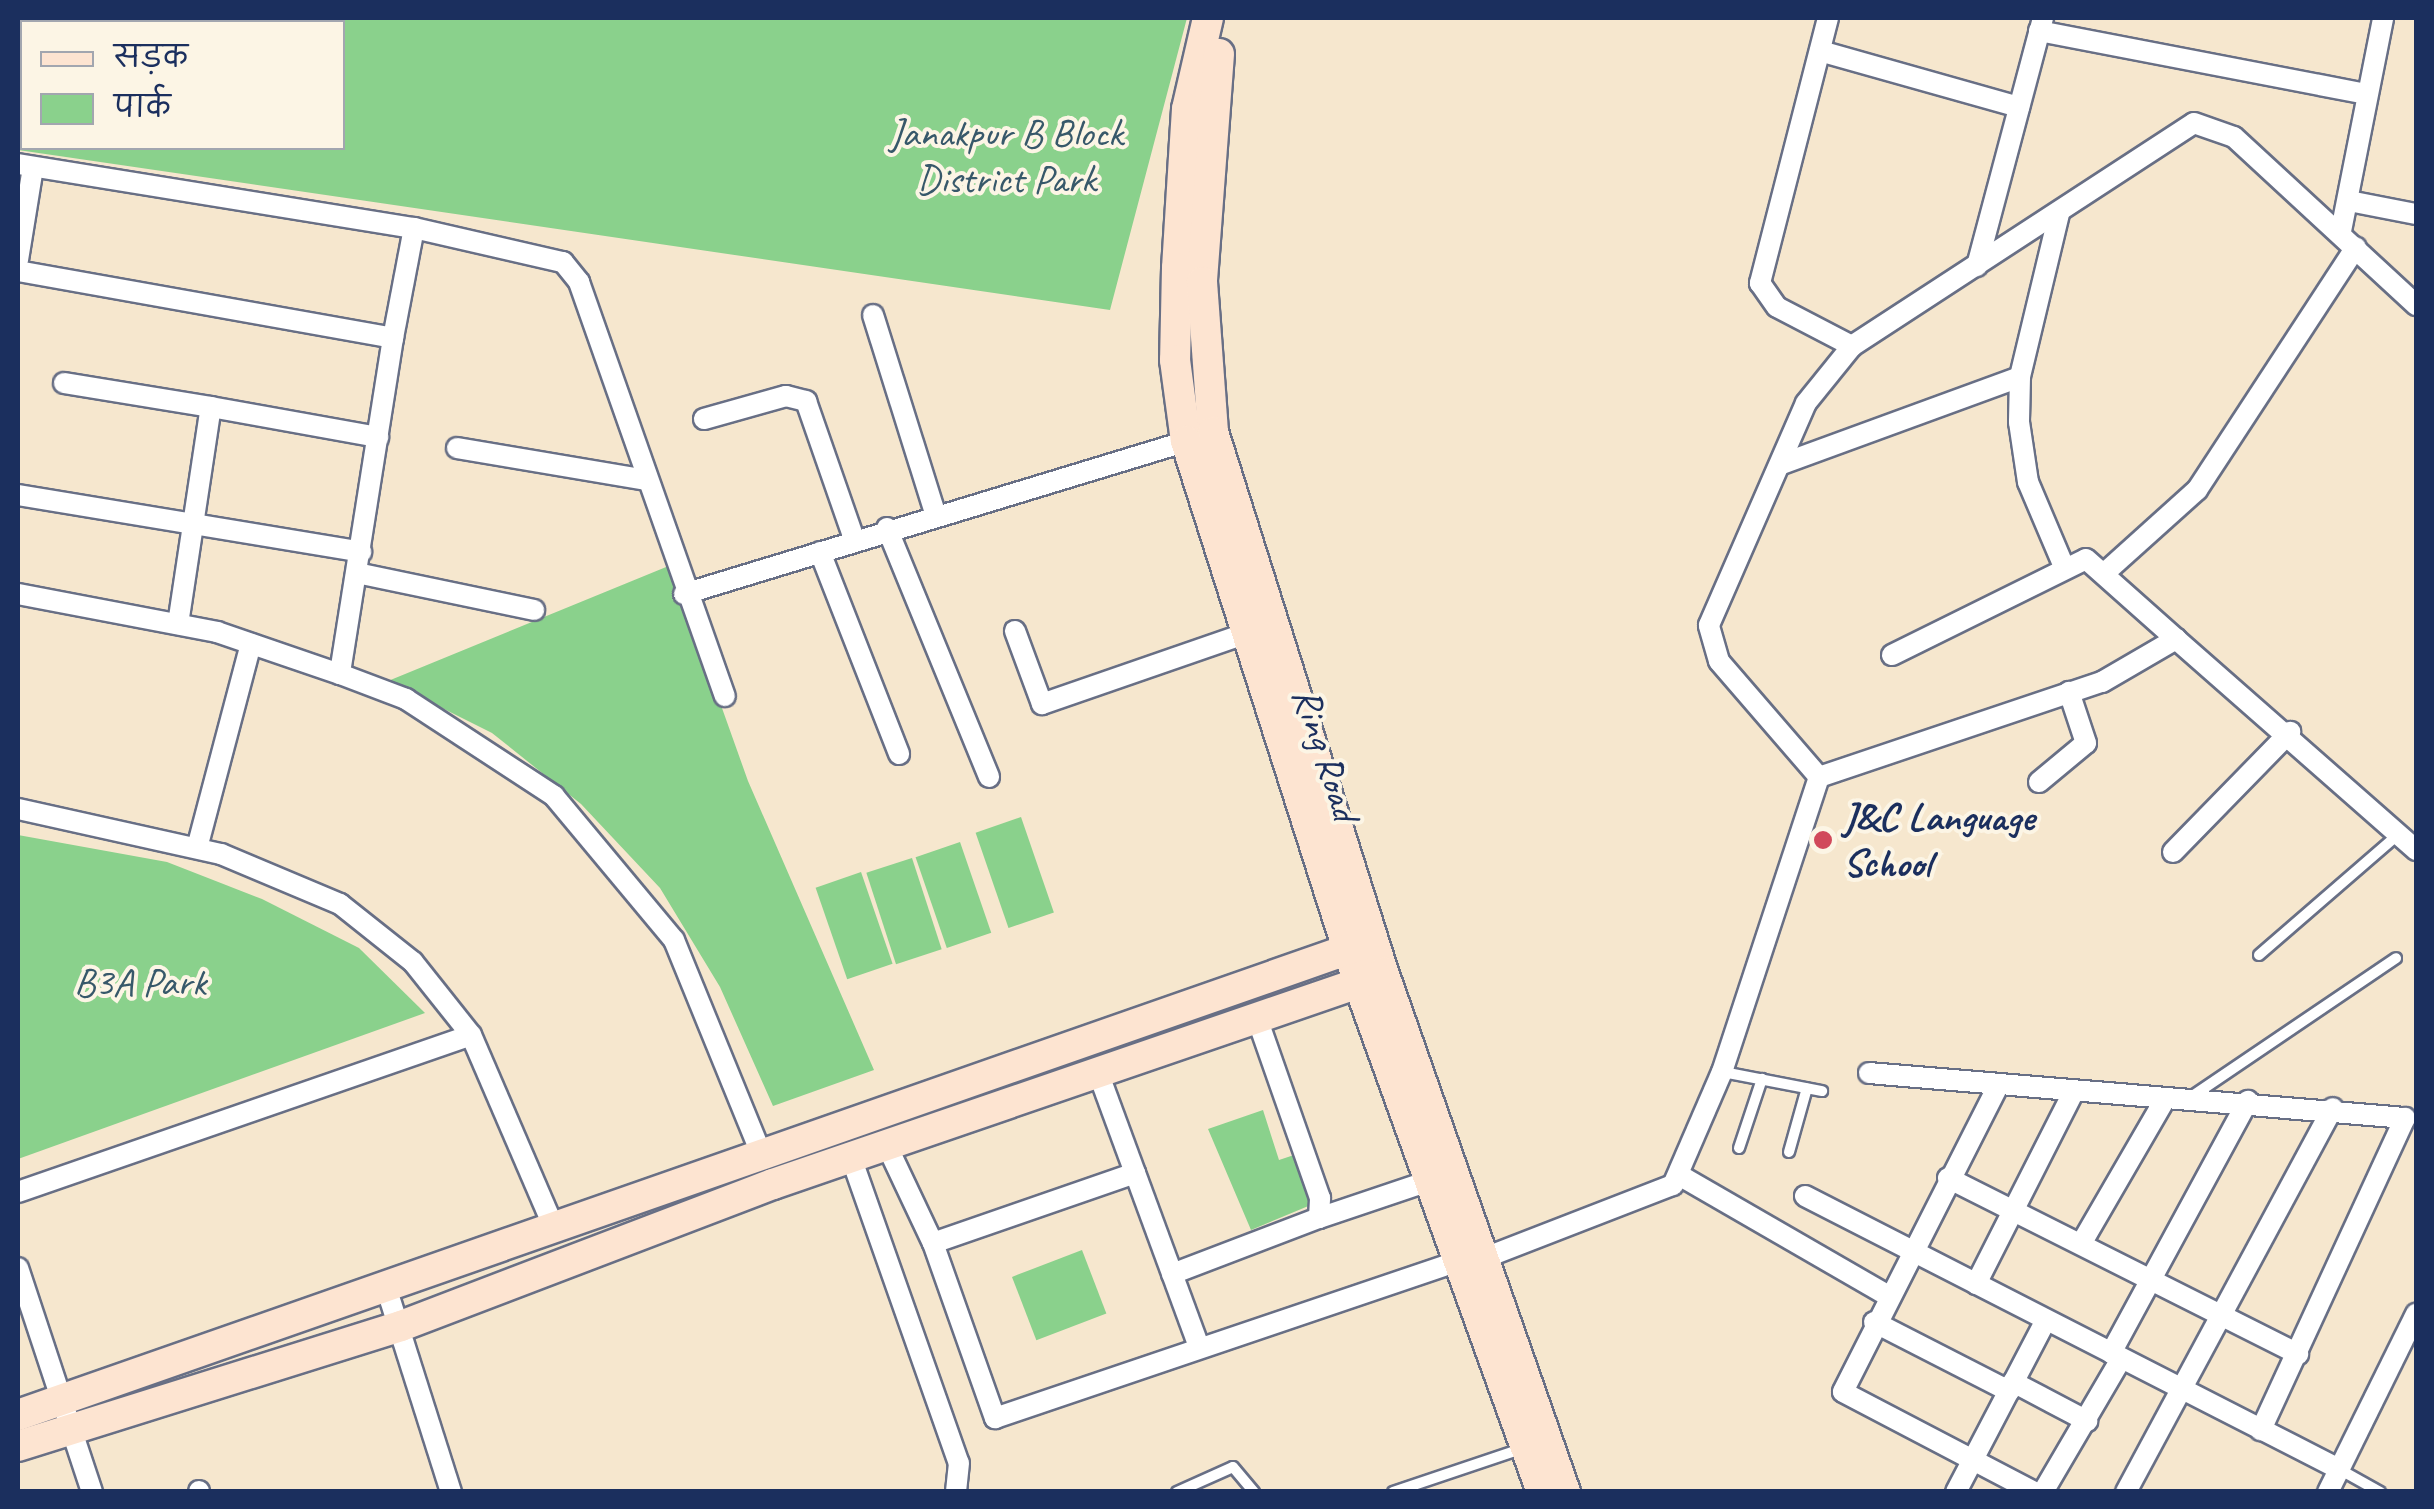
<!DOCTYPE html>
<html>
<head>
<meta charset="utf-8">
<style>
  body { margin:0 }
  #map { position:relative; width:2434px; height:1509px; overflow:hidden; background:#f6e7ce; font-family:Caveat,"Playpen Sans Deva",sans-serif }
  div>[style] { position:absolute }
  .green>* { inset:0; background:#8ad18c; transform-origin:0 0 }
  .roads { filter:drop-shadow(2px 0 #686f85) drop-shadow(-2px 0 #686f85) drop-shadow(0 2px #686f85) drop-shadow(0 -2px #686f85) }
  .lane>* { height:10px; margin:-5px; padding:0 5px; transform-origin:5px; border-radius:5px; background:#fff }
  .street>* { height:20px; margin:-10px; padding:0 10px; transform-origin:10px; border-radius:10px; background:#fff }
  .secondary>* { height:30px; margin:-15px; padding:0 15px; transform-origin:15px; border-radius:15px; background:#fde4d1 }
  .dots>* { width:28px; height:28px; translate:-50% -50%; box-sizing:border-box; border:5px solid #fcf5e5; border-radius:50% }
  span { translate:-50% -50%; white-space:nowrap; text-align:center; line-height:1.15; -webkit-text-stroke:8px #fcf5e5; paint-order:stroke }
  .park-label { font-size:40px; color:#37586a }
  .street-label { font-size:40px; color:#1b2f5e }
  .poi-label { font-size:40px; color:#1b2f5e; font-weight:700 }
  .left { translate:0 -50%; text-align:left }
  .frame { position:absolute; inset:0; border:20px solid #1b2f5e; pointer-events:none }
  .legend { position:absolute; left:20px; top:20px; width:325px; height:130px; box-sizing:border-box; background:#fcf5e5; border:2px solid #a2a6af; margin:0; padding:12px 18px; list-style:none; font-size:30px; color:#1b2f5e }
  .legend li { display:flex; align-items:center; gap:20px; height:50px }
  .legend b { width:50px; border:2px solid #a2a6af }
</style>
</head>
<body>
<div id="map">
  <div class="green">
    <i style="clip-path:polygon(evenodd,18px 18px,1187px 18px,1110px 310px,18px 150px,18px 18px,342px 22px,342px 148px,22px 148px,22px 22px,342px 22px)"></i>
    <i style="clip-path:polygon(671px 565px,748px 781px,874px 1070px,773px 1106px,720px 987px,660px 888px,581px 804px,492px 733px,388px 681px)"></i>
    <i style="left:1021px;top:817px;width:101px;height:48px;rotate:71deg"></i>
    <i style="clip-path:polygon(18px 835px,167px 862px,262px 899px,359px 948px,425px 1013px,18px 1159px)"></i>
    <i style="left:960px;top:842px;width:96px;height:47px;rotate:71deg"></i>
    <i style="left:912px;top:858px;width:96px;height:48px;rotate:72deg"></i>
    <i style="left:861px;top:872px;width:97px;height:48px;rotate:71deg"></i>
    <i style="clip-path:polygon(1263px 1110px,1279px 1160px,1300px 1153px,1318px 1202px,1251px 1230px,1208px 1129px)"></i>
    <i style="left:1082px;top:1250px;width:68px;height:75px;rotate:69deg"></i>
  </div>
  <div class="roads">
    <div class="lane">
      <i style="left:2259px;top:955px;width:186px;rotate:-40.9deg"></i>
      <i style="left:1723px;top:1072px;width:101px;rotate:10.9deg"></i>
      <i style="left:2194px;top:1095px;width:244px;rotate:-34.1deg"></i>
      <i style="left:1739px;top:1148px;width:73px;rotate:-71.6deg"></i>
      <i style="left:1789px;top:1152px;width:66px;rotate:-74.3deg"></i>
      <i style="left:2339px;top:1469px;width:47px;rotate:29.3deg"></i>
      <i style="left:1177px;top:1492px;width:61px;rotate:-24.1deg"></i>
      <i style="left:1233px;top:1467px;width:33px;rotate:50deg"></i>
      <i style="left:1393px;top:1492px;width:135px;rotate:-18.6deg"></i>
    </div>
    <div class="street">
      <i style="left:1828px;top:18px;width:274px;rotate:104.4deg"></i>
      <i style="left:1760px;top:283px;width:29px;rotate:55deg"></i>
      <i style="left:1777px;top:307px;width:85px;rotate:27.5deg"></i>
      <i style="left:2039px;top:31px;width:332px;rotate:10.9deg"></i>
      <i style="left:1820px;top:51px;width:207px;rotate:15.7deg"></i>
      <i style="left:18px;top:164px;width:401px;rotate:9.2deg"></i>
      <i style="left:414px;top:228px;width:153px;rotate:12.9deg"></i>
      <i style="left:563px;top:262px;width:26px;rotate:51deg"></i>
      <i style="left:579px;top:282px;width:439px;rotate:70.6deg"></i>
      <i style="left:2349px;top:201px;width:68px;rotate:11deg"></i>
      <i style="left:2059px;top:214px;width:168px;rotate:103.5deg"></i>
      <i style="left:2020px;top:377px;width:45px;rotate:91.3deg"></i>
      <i style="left:2019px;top:422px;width:61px;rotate:81.5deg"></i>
      <i style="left:2028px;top:482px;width:92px;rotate:67deg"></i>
      <i style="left:2341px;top:231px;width:217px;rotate:-78.8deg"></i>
      <i style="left:18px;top:260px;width:94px;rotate:-80.8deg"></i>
      <i style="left:1977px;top:266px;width:257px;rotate:-75.1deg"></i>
      <i style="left:18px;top:271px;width:381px;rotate:10.1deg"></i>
      <i style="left:393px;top:338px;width:340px;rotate:99deg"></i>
      <i style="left:873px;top:315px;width:207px;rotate:72.6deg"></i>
      <i style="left:393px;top:338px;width:112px;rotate:-79.2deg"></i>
      <i style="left:64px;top:383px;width:149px;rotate:9.3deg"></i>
      <i style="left:704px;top:419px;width:85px;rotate:-15.7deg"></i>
      <i style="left:786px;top:396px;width:21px;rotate:14deg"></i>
      <i style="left:806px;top:401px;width:146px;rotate:70.8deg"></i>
      <i style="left:457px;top:448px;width:192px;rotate:9.6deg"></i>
      <i style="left:1782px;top:464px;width:253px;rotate:-20.1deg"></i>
      <i style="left:18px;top:495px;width:348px;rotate:9.4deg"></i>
      <i style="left:887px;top:528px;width:269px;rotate:67.7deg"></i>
      <i style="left:820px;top:552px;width:217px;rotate:68.6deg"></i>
      <i style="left:2108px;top:570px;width:120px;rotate:-42deg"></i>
      <i style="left:2197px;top:490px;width:290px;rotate:-56.8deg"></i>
      <i style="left:357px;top:573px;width:181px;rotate:11.8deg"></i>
      <i style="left:18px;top:594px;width:203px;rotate:10.8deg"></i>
      <i style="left:217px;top:632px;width:130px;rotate:18.9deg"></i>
      <i style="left:340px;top:674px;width:71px;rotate:20.7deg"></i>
      <i style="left:406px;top:699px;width:177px;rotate:33.2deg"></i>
      <i style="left:554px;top:796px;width:187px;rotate:50.2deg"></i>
      <i style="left:674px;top:940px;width:228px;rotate:67.8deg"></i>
      <i style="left:684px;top:594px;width:536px;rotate:-16.91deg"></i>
      <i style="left:178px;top:624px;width:219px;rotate:-81.4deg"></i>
      <i style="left:211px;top:407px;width:170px;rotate:10.2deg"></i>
      <i style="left:1015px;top:631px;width:78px;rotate:69.7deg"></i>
      <i style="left:1042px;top:704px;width:214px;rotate:-19.1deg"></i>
      <i style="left:1892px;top:655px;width:216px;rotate:-26.3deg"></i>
      <i style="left:2086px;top:559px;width:120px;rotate:41.6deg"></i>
      <i style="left:1819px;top:777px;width:153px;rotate:-130.8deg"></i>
      <i style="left:1719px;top:661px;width:37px;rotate:-106deg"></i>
      <i style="left:1709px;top:625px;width:242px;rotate:-66.4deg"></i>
      <i style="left:1806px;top:403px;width:73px;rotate:-51.1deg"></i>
      <i style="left:1852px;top:346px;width:408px;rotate:-33.1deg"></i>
      <i style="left:2194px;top:123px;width:42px;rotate:19.3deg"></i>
      <i style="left:2234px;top:137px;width:248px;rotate:42.7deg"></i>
      <i style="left:1819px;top:777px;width:299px;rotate:-18.6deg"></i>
      <i style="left:2102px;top:682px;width:86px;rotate:-30.2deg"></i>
      <i style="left:2176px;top:639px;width:320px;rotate:41.3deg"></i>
      <i style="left:2039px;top:782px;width:61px;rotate:-39.7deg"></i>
      <i style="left:2086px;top:743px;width:54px;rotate:-108.4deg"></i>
      <i style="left:18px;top:809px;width:208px;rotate:12.5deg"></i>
      <i style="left:221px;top:854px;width:129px;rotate:22.8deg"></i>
      <i style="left:340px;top:904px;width:93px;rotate:38.5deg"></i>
      <i style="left:413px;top:962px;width:93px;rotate:51.5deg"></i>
      <i style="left:471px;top:1035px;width:210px;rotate:66.7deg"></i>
      <i style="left:197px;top:848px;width:211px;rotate:-75.2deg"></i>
      <i style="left:2173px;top:852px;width:168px;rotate:-45.7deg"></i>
      <i style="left:1869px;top:1073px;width:538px;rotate:4.8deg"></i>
      <i style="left:2405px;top:1118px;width:344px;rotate:114.8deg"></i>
      <i style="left:1099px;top:1075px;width:290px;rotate:69.8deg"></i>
      <i style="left:1999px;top:1084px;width:345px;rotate:116.9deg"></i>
      <i style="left:1843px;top:1392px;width:216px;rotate:27.6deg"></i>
      <i style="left:888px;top:1148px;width:105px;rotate:64.7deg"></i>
      <i style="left:933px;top:1243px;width:214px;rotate:-19.1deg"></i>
      <i style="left:852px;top:1160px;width:321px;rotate:70.6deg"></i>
      <i style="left:959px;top:1463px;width:29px;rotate:96deg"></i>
      <i style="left:1679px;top:1175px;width:240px;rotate:30deg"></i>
      <i style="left:1948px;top:1178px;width:392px;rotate:26.7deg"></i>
      <i style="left:18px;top:1192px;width:479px;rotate:-19.1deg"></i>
      <i style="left:1805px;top:1196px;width:600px;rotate:27.08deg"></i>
      <i style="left:1319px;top:1218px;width:119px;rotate:-18.6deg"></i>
      <i style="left:933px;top:1243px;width:186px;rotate:70.5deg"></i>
      <i style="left:995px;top:1418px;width:473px;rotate:-18.7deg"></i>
      <i style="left:2081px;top:1244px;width:168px;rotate:-59.9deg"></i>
      <i style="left:1474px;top:1262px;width:213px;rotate:-21.2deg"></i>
      <i style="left:1673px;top:1185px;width:123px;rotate:-66.6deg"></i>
      <i style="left:1722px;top:1072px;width:311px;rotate:-71.8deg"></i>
      <i style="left:18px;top:1268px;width:236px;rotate:71.7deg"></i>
      <i style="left:1172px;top:1274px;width:157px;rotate:-20.9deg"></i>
      <i style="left:1319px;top:1218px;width:20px;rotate:-87deg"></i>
      <i style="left:1320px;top:1198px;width:188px;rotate:-109.3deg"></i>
      <i style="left:1976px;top:1284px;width:216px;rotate:-63.1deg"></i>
      <i style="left:386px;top:1287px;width:215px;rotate:72.4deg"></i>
      <i style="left:1874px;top:1322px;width:152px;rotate:27.1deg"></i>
      <i style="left:2111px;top:1353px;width:287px;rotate:-61.5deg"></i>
      <i style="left:2013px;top:1382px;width:84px;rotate:27.8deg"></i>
      <i style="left:199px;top:1491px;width:1px;rotate:90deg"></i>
      <i style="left:1956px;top:1492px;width:194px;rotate:-62.4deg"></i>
      <i style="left:2043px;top:1492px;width:154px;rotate:-59.6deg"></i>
      <i style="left:2126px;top:1492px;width:436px;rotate:-61.7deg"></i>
      <i style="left:2328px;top:1492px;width:199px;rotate:-63.7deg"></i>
    </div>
    <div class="secondary">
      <i style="left:1208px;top:18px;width:93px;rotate:103deg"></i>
      <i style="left:1187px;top:109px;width:159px;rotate:93.6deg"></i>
      <i style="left:1177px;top:268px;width:92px;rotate:91.2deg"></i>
      <i style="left:1175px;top:360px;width:82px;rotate:82.3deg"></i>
      <i style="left:1186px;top:441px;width:573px;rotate:72.32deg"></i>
      <i style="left:1360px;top:987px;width:537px;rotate:70.18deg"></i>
      <i style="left:1219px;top:54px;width:229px;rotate:94.3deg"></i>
      <i style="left:1202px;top:282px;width:150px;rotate:85.8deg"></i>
      <i style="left:1213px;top:432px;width:566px;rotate:72.53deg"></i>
      <i style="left:1383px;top:972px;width:551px;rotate:70.71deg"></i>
      <i style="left:18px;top:1415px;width:1426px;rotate:-19.29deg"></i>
      <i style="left:18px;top:1446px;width:401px;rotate:-17.4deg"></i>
      <i style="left:401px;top:1326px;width:398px;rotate:-20.9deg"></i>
      <i style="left:773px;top:1184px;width:638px;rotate:-18.95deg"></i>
    </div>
  </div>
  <div class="dots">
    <i style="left:1823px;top:840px;background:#d1495b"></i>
  </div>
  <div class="park-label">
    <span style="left:1006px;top:156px">Janakpur B Block<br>District Park</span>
    <span style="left:140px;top:982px">B3A Park</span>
  </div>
  <div class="street-label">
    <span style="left:1326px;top:754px;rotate:72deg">Ring Road</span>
  </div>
  <div class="poi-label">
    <span class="left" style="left:1843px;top:840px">J&amp;C Language<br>School</span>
  </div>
  <div class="frame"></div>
  <ul class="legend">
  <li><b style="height:12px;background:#fde4d1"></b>सड़क</li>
  <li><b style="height:28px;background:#8ad18c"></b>पार्क</li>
  </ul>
</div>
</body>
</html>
